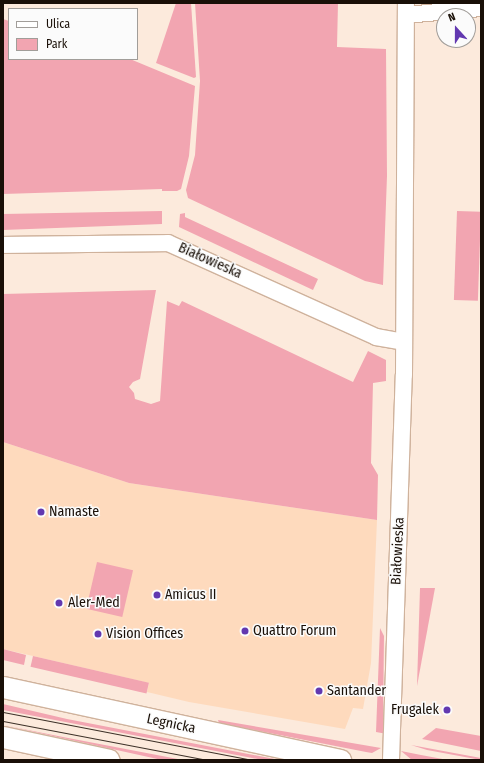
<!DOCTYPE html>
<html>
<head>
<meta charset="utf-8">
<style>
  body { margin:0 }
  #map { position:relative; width:484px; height:763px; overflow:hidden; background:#fceadc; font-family:"Fira Sans Condensed",sans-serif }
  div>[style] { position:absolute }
  .built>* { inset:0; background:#fedabd }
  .green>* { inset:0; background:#f2a5b1; transform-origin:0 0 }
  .roads { filter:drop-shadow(1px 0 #cfb29c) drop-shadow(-1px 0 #cfb29c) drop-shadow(0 1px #cfb29c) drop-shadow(0 -1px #cfb29c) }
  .minor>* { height:16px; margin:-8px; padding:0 8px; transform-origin:8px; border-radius:8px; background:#fff }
  .major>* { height:21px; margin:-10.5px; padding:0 10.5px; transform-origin:10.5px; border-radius:10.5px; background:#fff }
  .tram>* { height:1px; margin:-0.5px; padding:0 0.5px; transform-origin:0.5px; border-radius:0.5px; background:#3d3128 }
  .dots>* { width:11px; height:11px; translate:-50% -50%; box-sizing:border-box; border:2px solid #fbfbfb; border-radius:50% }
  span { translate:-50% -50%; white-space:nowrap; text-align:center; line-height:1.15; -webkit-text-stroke:3px #fbfbfb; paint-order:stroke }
  .street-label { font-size:14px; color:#190f07 }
  .poi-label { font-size:14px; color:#190f07 }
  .left { translate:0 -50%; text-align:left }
  .right { translate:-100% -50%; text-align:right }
  .frame { position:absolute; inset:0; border:4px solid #190f07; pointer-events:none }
  .legend { position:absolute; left:8px; top:8px; width:130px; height:52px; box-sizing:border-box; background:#fbfbfb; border:1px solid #a19d99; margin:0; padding:5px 7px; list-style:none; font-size:12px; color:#190f07 }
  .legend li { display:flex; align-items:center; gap:8px; height:20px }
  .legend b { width:20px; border:1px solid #a19d99 }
  .north { position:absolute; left:436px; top:8px; width:40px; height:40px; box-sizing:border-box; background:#fbfbfb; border:1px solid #a19d99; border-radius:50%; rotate:339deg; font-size:11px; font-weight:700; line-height:16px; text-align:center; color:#190f07 }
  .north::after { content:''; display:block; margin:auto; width:14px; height:18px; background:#6238b0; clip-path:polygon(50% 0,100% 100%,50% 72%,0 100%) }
</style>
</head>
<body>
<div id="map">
  <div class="built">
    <i style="clip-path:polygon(3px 442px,129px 483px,377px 520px,371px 663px,363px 709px,353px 708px,345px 729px,189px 702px,147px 692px,149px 683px,3px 649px)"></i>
  </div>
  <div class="green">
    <i style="clip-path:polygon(176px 3px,191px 3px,196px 77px,194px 78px,156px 63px)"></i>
    <i style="clip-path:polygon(195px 3px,338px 3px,337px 47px,386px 49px,387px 176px,383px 285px,365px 281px,188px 198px,186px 190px,195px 155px,200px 81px)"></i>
    <i style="clip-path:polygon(3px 19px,9px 21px,9px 59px,130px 59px,195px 86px,189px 156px,181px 189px,177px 191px,162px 191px,162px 189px,3px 194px)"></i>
    <i style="clip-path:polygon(162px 211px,162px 224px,3px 230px,3px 214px)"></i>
    <i style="left:457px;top:211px;width:24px;height:89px;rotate:2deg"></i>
    <i style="clip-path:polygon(185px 213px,185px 217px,318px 279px,313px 290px,179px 227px,180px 214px)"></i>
    <i style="clip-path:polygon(156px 290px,140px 379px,133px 382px,129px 387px,134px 393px,135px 399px,151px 404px,160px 401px,167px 301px,179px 306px,182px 301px,353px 382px,368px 351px,386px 360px,386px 381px,373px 383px,371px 463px,378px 475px,377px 520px,129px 483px,3px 442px,3px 294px)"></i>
    <i style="left:97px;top:562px;width:37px;height:48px;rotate:13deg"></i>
    <i style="clip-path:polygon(420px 588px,435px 588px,417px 686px)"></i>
    <i style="clip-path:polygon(380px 628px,384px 636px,383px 723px,387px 734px,376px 732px)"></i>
    <i style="clip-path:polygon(3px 649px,26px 655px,24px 665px,3px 660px)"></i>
    <i style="left:33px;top:656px;width:119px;height:11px;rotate:13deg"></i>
    <i style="clip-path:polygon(3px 704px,67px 719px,280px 760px,263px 760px,3px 710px)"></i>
    <i style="clip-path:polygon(218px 720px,381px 748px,372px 753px,366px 752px,219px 723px)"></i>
    <i style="clip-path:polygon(3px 725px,63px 737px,183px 760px,162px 760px)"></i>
    <i style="clip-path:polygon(436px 728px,481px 736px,481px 751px,422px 739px)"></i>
    <i style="clip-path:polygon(411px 745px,481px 758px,481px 760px,427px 750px)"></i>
    <i style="clip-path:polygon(401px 751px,421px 755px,448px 760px,412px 760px)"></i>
  </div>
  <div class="roads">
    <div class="minor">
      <i style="left:406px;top:15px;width:75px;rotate:-5.3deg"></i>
      <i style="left:3px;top:245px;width:165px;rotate:-0.7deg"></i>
      <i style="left:168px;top:243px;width:228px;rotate:24.3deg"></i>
      <i style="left:376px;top:337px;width:28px;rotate:10deg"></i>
      <i style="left:391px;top:760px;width:385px;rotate:-88.1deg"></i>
      <i style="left:404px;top:375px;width:372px;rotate:-89.7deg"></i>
    </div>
    <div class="major">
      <i style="left:3px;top:687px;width:345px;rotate:12.2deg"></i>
      <i style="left:3px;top:737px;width:108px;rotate:12.2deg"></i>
    </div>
  </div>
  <div class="tram">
    <i style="left:3px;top:712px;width:254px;rotate:10.9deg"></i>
    <i style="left:3px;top:721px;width:208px;rotate:10.8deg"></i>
  </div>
  <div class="dots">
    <i style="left:41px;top:512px;background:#6238b0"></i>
    <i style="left:157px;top:595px;background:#6238b0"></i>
    <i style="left:59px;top:603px;background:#6238b0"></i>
    <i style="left:245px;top:631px;background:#6238b0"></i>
    <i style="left:98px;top:634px;background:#6238b0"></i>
    <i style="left:319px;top:691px;background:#6238b0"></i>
    <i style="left:447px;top:710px;background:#6238b0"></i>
  </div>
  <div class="street-label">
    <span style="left:210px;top:261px;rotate:24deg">Białowieska</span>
    <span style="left:398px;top:551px;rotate:-87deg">Białowieska</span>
    <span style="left:171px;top:724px;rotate:12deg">Legnicka</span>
  </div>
  <div class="poi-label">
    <span class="left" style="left:49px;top:512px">Namaste</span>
    <span class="left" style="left:165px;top:595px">Amicus II</span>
    <span class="left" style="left:68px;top:603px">Aler-Med</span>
    <span class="left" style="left:253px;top:631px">Quattro Forum</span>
    <span class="left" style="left:106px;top:634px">Vision Offices</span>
    <span class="left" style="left:327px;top:691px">Santander</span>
    <span class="right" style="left:439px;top:710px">Frugalek</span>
  </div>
  <div class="frame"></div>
  <ul class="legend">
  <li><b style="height:5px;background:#fff"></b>Ulica</li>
  <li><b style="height:11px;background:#f2a5b1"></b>Park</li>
  </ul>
  <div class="north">N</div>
</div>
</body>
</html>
